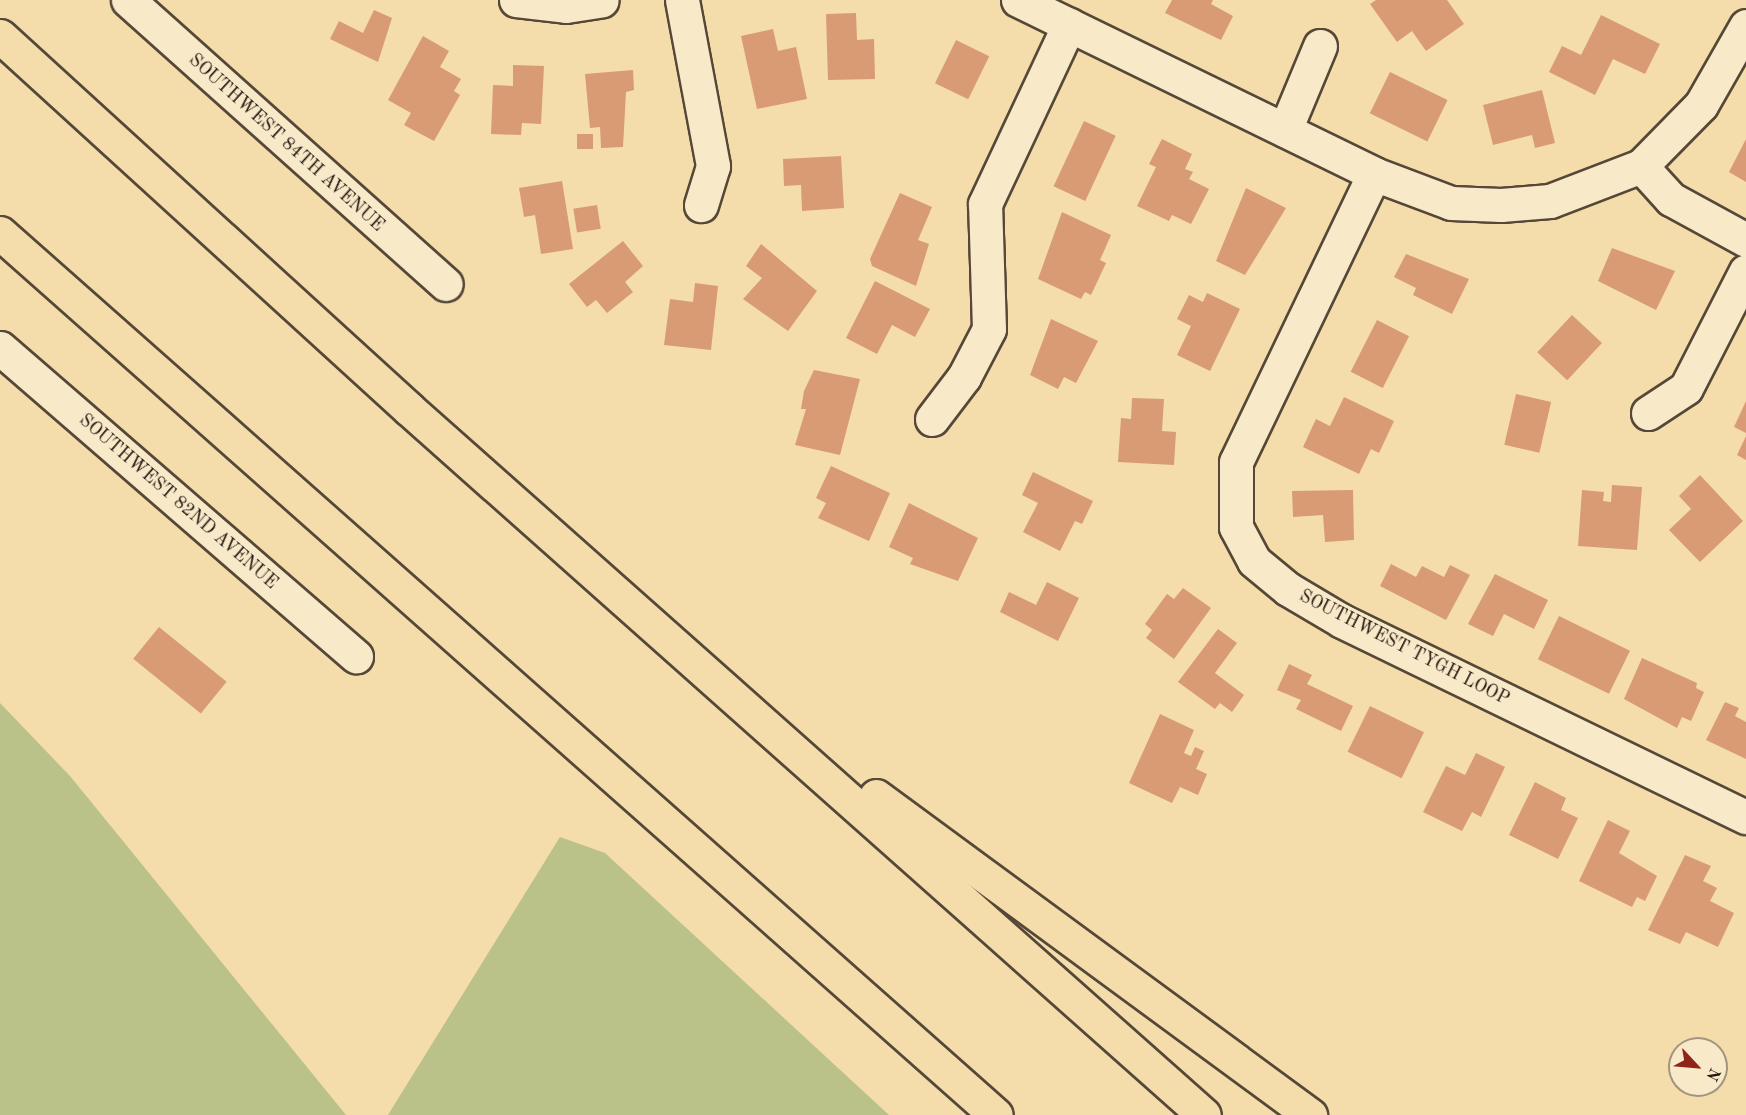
<!DOCTYPE html>
<html>
<head>
<meta charset="utf-8">
<style>
  body { margin:0 }
  #map { position:relative; width:1746px; height:1115px; overflow:hidden; background:#f4ddab; font-family:"Old Standard TT",serif }
  div>[style] { position:absolute }
  .green>* { inset:0; background:#bac189 }
  .building>* { inset:0; background:#d89b73; transform-origin:0 0 }
  .roads { filter:drop-shadow(2px 0 #564838) drop-shadow(-2px 0 #564838) drop-shadow(0 2px #564838) drop-shadow(0 -2px #564838) }
  .minor>* { height:33px; margin:-16.5px; padding:0 16.5px; transform-origin:16.5px; border-radius:16.5px; background:#f8e9c8 }
  .highway>* { height:33px; margin:-16.5px; padding:0 16.5px; transform-origin:16.5px; border-radius:16.5px; background:#f4ddab }
  span { translate:-50% -50%; white-space:nowrap; text-align:center; line-height:1.15; -webkit-text-stroke:6px #f8e9c8; paint-order:stroke }
  .street-label { font-size:18px; color:#221611 }
  .north { position:absolute; left:1668px; top:1037px; width:60px; height:60px; box-sizing:border-box; background:#f8e9c8; border:2px solid #a2957f; border-radius:50%; rotate:116deg; font-size:16px; font-weight:700; line-height:24px; text-align:center; color:#221611 }
  .north::after { content:''; display:block; margin:auto; width:21px; height:27px; background:#8f2418; clip-path:polygon(50% 0,100% 100%,50% 72%,0 100%) }
</style>
</head>
<body>
<div id="map">
  <div class="green">
    <i style="clip-path:polygon(0 703px,70px 776px,346px 1115px,0 1115px)"></i>
    <i style="clip-path:polygon(560px 837px,605px 853px,889px 1115px,388px 1115px)"></i>
  </div>
  <div class="building">
    <i style="clip-path:polygon(1172px 0,1213px 0,1211px 4px,1233px 16px,1221px 40px,1165px 13px)"></i>
    <i style="clip-path:polygon(1376px 0,1447px 0,1464px 24px,1426px 51px,1412px 31px,1397px 42px,1370px 4px)"></i>
    <i style="clip-path:polygon(374px 10px,392px 18px,378px 62px,330px 39px,339px 21px,363px 33px)"></i>
    <i style="clip-path:polygon(856px 13px,857px 40px,874px 39px,875px 79px,828px 80px,826px 14px)"></i>
    <i style="clip-path:polygon(1601px 15px,1660px 44px,1645px 74px,1613px 59px,1595px 95px,1549px 72px,1562px 46px,1581px 55px)"></i>
    <i style="clip-path:polygon(773px 29px,778px 51px,796px 47px,807px 99px,757px 109px,741px 36px)"></i>
    <i style="clip-path:polygon(423px 36px,449px 51px,440px 67px,461px 79px,454px 91px,460px 95px,434px 141px,404px 125px,411px 113px,388px 100px)"></i>
    <i style="left:956px;top:40px;width:37px;height:48px;rotate:26deg"></i>
    <i style="clip-path:polygon(513px 65px,544px 66px,541px 124px,522px 123px,521px 135px,491px 134px,493px 85px,513px 86px)"></i>
    <i style="clip-path:polygon(633px 70px,634px 90px,626px 92px,623px 147px,601px 148px,600px 127px,590px 128px,585px 74px)"></i>
    <i style="left:1390px;top:72px;width:64px;height:46px;rotate:26deg"></i>
    <i style="clip-path:polygon(1542px 90px,1555px 143px,1535px 148px,1532px 135px,1493px 145px,1483px 105px)"></i>
    <i style="left:1084px;top:121px;width:35px;height:72px;rotate:25deg"></i>
    <i style="left:577px;top:134px;width:16px;height:15px"></i>
    <i style="clip-path:polygon(1162px 139px,1192px 154px,1185px 169px,1193px 172px,1189px 179px,1209px 189px,1191px 224px,1172px 215px,1169px 221px,1137px 206px,1156px 167px,1149px 164px)"></i>
    <i style="clip-path:polygon(1746px 139px,1746px 182px,1729px 172px)"></i>
    <i style="clip-path:polygon(841px 156px,844px 208px,802px 211px,801px 185px,784px 186px,783px 159px)"></i>
    <i style="clip-path:polygon(562px 181px,573px 249px,541px 254px,535px 215px,524px 217px,519px 188px)"></i>
    <i style="clip-path:polygon(1246px 188px,1286px 208px,1245px 275px,1216px 261px)"></i>
    <i style="clip-path:polygon(900px 193px,932px 207px,918px 240px,929px 244px,916px 286px,872px 266px,870px 259px)"></i>
    <i style="left:597px;top:205px;width:24px;height:24px;rotate:81deg"></i>
    <i style="clip-path:polygon(1062px 212px,1111px 235px,1100px 260px,1106px 263px,1091px 295px,1085px 292px,1081px 299px,1038px 279px)"></i>
    <i style="clip-path:polygon(623px 241px,643px 266px,625px 282px,633px 292px,607px 313px,596px 300px,587px 307px,569px 284px)"></i>
    <i style="clip-path:polygon(761px 244px,817px 291px,788px 331px,743px 299px,762px 278px,746px 266px)"></i>
    <i style="clip-path:polygon(1612px 248px,1675px 271px,1656px 310px,1598px 281px)"></i>
    <i style="clip-path:polygon(1406px 254px,1469px 279px,1452px 314px,1413px 295px,1416px 288px,1394px 277px)"></i>
    <i style="clip-path:polygon(875px 281px,930px 309px,915px 337px,892px 325px,877px 354px,846px 338px)"></i>
    <i style="clip-path:polygon(695px 283px,718px 286px,711px 350px,664px 345px,670px 299px,693px 302px)"></i>
    <i style="clip-path:polygon(1207px 293px,1240px 309px,1210px 371px,1177px 355px,1191px 326px,1177px 319px,1189px 295px,1203px 302px)"></i>
    <i style="left:1572px;top:315px;width:41px;height:51px;rotate:43deg"></i>
    <i style="clip-path:polygon(1051px 319px,1098px 341px,1076px 383px,1064px 377px,1058px 389px,1030px 375px)"></i>
    <i style="left:1377px;top:320px;width:36px;height:58px;rotate:27deg"></i>
    <i style="clip-path:polygon(814px 370px,860px 379px,840px 455px,795px 445px,806px 409px,801px 409px,804px 391px)"></i>
    <i style="left:1516px;top:394px;width:36px;height:52px;rotate:13deg"></i>
    <i style="clip-path:polygon(1344px 397px,1394px 421px,1379px 453px,1371px 449px,1359px 474px,1303px 447px,1316px 419px,1330px 426px)"></i>
    <i style="clip-path:polygon(1132px 398px,1164px 399px,1162px 431px,1176px 432px,1174px 465px,1118px 462px,1121px 418px,1131px 419px)"></i>
    <i style="clip-path:polygon(1746px 401px,1746px 433px,1734px 427px)"></i>
    <i style="clip-path:polygon(1746px 436px,1746px 460px,1737px 455px)"></i>
    <i style="clip-path:polygon(831px 466px,890px 493px,869px 541px,818px 518px,826px 503px,816px 498px)"></i>
    <i style="clip-path:polygon(1033px 472px,1093px 501px,1082px 524px,1075px 521px,1060px 551px,1023px 532px,1038px 503px,1022px 495px)"></i>
    <i style="clip-path:polygon(1700px 475px,1743px 521px,1700px 562px,1669px 530px,1691px 509px,1679px 496px)"></i>
    <i style="clip-path:polygon(1612px 485px,1642px 487px,1637px 550px,1578px 546px,1582px 490px,1604px 492px,1603px 501px,1611px 502px)"></i>
    <i style="clip-path:polygon(1353px 490px,1354px 540px,1325px 542px,1323px 515px,1293px 517px,1292px 491px)"></i>
    <i style="clip-path:polygon(909px 503px,978px 538px,958px 581px,910px 564px,913px 558px,889px 547px)"></i>
    <i style="clip-path:polygon(1391px 564px,1416px 577px,1422px 566px,1444px 577px,1450px 565px,1470px 575px,1446px 620px,1380px 586px)"></i>
    <i style="clip-path:polygon(1495px 574px,1548px 600px,1534px 629px,1504px 614px,1493px 636px,1468px 624px)"></i>
    <i style="clip-path:polygon(1047px 582px,1079px 598px,1058px 641px,1000px 612px,1009px 592px,1036px 605px)"></i>
    <i style="clip-path:polygon(1183px 588px,1211px 608px,1174px 659px,1146px 638px,1152px 630px,1145px 624px,1167px 594px,1174px 599px)"></i>
    <i style="left:1559px;top:616px;width:79px;height:48px;rotate:26deg"></i>
    <i style="left:159px;top:627px;width:87px;height:41px;rotate:39deg"></i>
    <i style="clip-path:polygon(1218px 629px,1237px 643px,1215px 673px,1244px 695px,1232px 712px,1220px 703px,1215px 709px,1178px 682px)"></i>
    <i style="clip-path:polygon(1642px 658px,1697px 683px,1696px 688px,1704px 692px,1691px 721px,1682px 717px,1677px 728px,1624px 699px)"></i>
    <i style="clip-path:polygon(1289px 664px,1312px 675px,1307px 684px,1353px 706px,1341px 731px,1296px 709px,1301px 700px,1277px 690px)"></i>
    <i style="clip-path:polygon(1725px 702px,1739px 708px,1735px 716px,1746px 722px,1746px 759px,1706px 740px)"></i>
    <i style="left:1370px;top:706px;width:60px;height:51px;rotate:26deg"></i>
    <i style="clip-path:polygon(1160px 714px,1194px 730px,1184px 753px,1191px 756px,1195px 747px,1204px 751px,1196px 769px,1207px 774px,1198px 795px,1180px 787px,1172px 803px,1129px 783px)"></i>
    <i style="clip-path:polygon(1476px 753px,1505px 767px,1481px 817px,1472px 812px,1462px 831px,1423px 812px,1446px 766px,1465px 775px)"></i>
    <i style="clip-path:polygon(1535px 782px,1566px 798px,1561px 810px,1578px 818px,1558px 859px,1509px 835px)"></i>
    <i style="clip-path:polygon(1608px 820px,1630px 831px,1619px 853px,1657px 876px,1645px 901px,1637px 897px,1632px 907px,1579px 881px)"></i>
    <i style="clip-path:polygon(1685px 855px,1711px 866px,1703px 881px,1717px 888px,1710px 901px,1734px 913px,1718px 947px,1686px 932px,1680px 944px,1648px 930px)"></i>
  </div>
  <div class="roads">
    <div class="minor">
      <i style="left:128px;top:0;width:426px;rotate:41.8deg"></i>
      <i style="left:516px;top:0;width:50px;rotate:6.8deg"></i>
      <i style="left:566px;top:6px;width:36px;rotate:-9deg"></i>
      <i style="left:682px;top:0;width:169px;rotate:79.4deg"></i>
      <i style="left:713px;top:166px;width:41px;rotate:107.1deg"></i>
      <i style="left:1018px;top:0;width:396px;rotate:26deg"></i>
      <i style="left:1374px;top:174px;width:82px;rotate:20.6deg"></i>
      <i style="left:1451px;top:203px;width:50px;rotate:2.3deg"></i>
      <i style="left:1501px;top:205px;width:49px;rotate:-4.7deg"></i>
      <i style="left:1550px;top:201px;width:97px;rotate:-21deg"></i>
      <i style="left:1641px;top:166px;width:86px;rotate:-45.5deg"></i>
      <i style="left:1701px;top:105px;width:91px;rotate:-60.3deg"></i>
      <i style="left:1285px;top:130px;width:91px;rotate:-67.4deg"></i>
      <i style="left:1641px;top:166px;width:45px;rotate:47.7deg"></i>
      <i style="left:1671px;top:199px;width:85px;rotate:28.7deg"></i>
      <i style="left:1374px;top:174px;width:319px;rotate:115.6deg"></i>
      <i style="left:1236px;top:462px;width:65px;rotate:90deg"></i>
      <i style="left:1236px;top:527px;width:38px;rotate:62deg"></i>
      <i style="left:1254px;top:561px;width:44px;rotate:39.5deg"></i>
      <i style="left:1288px;top:589px;width:63px;rotate:30.7deg"></i>
      <i style="left:1342px;top:621px;width:449px;rotate:25.9deg"></i>
      <i style="left:0;top:348px;width:471px;rotate:40.9deg"></i>
      <i style="left:1648px;top:413px;width:45px;rotate:-33.3deg"></i>
      <i style="left:1686px;top:388px;width:131px;rotate:-62.9deg"></i>
      <i style="left:932px;top:419px;width:53px;rotate:-52.7deg"></i>
      <i style="left:964px;top:377px;width:54px;rotate:-62.5deg"></i>
      <i style="left:989px;top:329px;width:125px;rotate:-91.8deg"></i>
      <i style="left:985px;top:204px;width:198px;rotate:-64.9deg"></i>
    </div>
    <div class="highway">
      <i style="left:0;top:36px;width:554px;rotate:42.36deg"></i>
      <i style="left:409px;top:409px;width:1063px;rotate:41.61deg"></i>
      <i style="left:0;top:233px;width:1330px;rotate:41.53deg"></i>
      <i style="left:876px;top:796px;width:539px;rotate:36.32deg"></i>
    </div>
  </div>
  <div class="street-label">
    <span style="left:286px;top:143px;rotate:42deg">SOUTHWEST 84TH AVENUE</span>
    <span style="left:178px;top:502px;rotate:41deg">SOUTHWEST 82ND AVENUE</span>
    <span style="left:1404px;top:648px;rotate:27deg">SOUTHWEST TYGH LOOP</span>
  </div>
  <div class="north">N</div>
</div>
</body>
</html>
